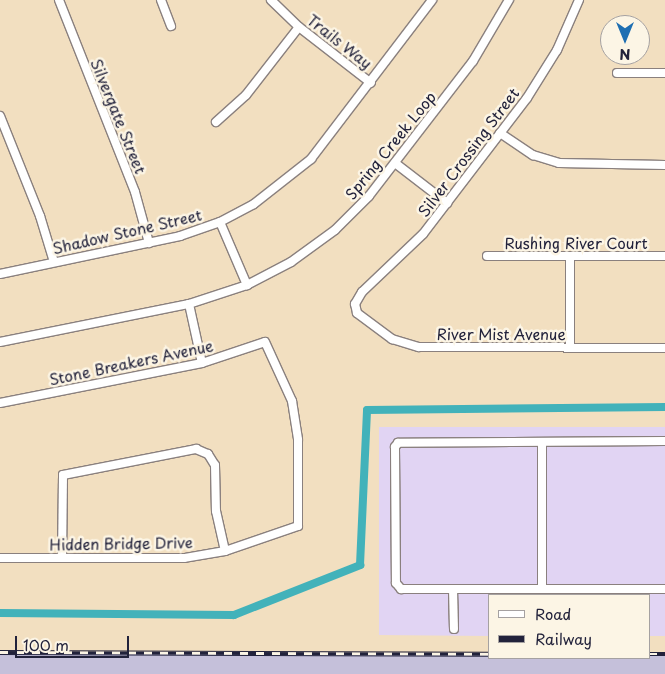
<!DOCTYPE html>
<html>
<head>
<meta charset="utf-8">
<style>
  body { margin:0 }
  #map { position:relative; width:665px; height:674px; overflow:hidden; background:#f2dfc0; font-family:"Playpen Sans",sans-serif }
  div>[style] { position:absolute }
  .built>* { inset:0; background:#e1d4f3 }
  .industrial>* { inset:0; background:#c5c0da }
  .canal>* { height:8px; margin:-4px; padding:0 4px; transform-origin:4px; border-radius:4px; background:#42b2ba }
  .roads { filter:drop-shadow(1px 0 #8a807e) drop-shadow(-1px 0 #8a807e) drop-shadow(0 1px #8a807e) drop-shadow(0 -1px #8a807e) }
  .minor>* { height:8px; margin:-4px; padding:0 4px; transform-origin:4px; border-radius:4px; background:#fff }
  .rail>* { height:4.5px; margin-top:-2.25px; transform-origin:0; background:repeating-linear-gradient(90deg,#fcf5e5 0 8px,#22223b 0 16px); box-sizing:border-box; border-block:1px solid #22223b }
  span { translate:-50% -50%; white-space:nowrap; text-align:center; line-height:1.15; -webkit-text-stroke:5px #fcf5e5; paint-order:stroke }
  .street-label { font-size:15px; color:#22223b }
  .legend { position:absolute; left:488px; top:594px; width:162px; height:65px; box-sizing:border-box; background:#fcf5e5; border:1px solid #a5a1a1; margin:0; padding:6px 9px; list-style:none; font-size:15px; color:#22223b }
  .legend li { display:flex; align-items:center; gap:10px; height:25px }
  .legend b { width:25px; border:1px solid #a5a1a1 }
  .north { position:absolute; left:600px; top:15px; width:50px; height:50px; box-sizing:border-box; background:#fcf5e5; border:1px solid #a5a1a1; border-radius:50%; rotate:180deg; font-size:14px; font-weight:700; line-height:20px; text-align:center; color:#22223b }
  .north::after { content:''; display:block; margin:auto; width:18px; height:22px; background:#1f6fb2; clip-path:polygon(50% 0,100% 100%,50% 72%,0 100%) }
  .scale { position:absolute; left:15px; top:636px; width:114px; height:22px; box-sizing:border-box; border:2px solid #22223b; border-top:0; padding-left:6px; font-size:15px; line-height:18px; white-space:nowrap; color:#22223b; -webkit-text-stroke:4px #fcf5e5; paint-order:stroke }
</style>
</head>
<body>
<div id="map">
  <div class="built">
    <i style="clip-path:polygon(379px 427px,665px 427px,665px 636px,649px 636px,649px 595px,489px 595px,489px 636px,379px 635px)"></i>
  </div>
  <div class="industrial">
    <i style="clip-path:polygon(0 652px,489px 653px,489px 658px,649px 658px,649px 654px,665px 654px,665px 674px,0 674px)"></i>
  </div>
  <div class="canal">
    <i style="left:0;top:613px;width:234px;rotate:0.5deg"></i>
    <i style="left:234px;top:615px;width:136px;rotate:-21.6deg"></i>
    <i style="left:360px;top:565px;width:155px;rotate:-87.4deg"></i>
    <i style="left:367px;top:410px;width:298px;rotate:-0.6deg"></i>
  </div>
  <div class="roads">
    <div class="minor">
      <i style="left:59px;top:0;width:206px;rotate:68.4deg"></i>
      <i style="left:135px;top:192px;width:53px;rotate:74.6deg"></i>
      <i style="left:161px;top:0;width:28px;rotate:69deg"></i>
      <i style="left:271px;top:0;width:39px;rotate:44deg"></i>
      <i style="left:299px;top:27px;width:91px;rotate:37.9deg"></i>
      <i style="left:579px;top:0;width:55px;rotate:113.7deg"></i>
      <i style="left:557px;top:50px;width:57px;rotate:122deg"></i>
      <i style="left:527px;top:98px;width:171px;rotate:127.4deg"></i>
      <i style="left:423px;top:234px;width:84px;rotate:136.4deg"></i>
      <i style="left:362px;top:292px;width:14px;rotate:120deg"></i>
      <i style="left:355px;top:304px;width:9px;rotate:77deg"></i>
      <i style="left:357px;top:313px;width:44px;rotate:36.6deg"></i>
      <i style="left:392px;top:339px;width:28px;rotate:17deg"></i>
      <i style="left:419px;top:347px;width:246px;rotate:0.2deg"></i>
      <i style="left:617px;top:73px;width:48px"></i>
      <i style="left:0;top:116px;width:108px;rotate:68.2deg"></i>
      <i style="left:40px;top:216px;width:48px;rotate:73.1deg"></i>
      <i style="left:216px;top:122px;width:40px;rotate:-42deg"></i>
      <i style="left:246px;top:95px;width:86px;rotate:-52.1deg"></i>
      <i style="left:500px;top:133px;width:40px;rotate:34deg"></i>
      <i style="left:533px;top:155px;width:27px;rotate:17deg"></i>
      <i style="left:559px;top:163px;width:106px;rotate:1.1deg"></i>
      <i style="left:395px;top:163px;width:66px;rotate:37.6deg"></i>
      <i style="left:220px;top:222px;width:69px;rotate:66.8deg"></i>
      <i style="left:487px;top:256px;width:178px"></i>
      <i style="left:570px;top:256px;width:92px;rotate:90deg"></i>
      <i style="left:0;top:274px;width:184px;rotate:-11.9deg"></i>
      <i style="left:180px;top:236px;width:42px;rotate:-19.3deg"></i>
      <i style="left:220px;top:222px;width:38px;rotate:-28deg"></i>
      <i style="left:254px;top:204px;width:73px;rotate:-38.3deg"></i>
      <i style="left:311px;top:159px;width:200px;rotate:-52.7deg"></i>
      <i style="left:189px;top:304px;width:60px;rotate:77.6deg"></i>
      <i style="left:0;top:342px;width:193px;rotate:-11.4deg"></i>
      <i style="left:189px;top:304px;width:61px;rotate:-18.1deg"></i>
      <i style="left:247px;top:285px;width:50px;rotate:-27.6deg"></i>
      <i style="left:291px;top:262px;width:54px;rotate:-36deg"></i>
      <i style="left:335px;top:230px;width:48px;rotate:-45deg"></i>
      <i style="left:369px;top:196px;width:170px;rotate:-52.4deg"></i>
      <i style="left:473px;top:61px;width:71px;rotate:-59.5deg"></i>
      <i style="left:0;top:403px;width:206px;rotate:-11.2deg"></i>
      <i style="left:202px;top:363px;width:66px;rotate:-18.4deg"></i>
      <i style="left:265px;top:342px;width:65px;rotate:65.4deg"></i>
      <i style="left:292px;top:401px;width:39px;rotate:81deg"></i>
      <i style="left:298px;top:440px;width:86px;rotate:90deg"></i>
      <i style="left:298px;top:526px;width:77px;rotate:161.1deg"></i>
      <i style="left:225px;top:551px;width:42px;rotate:170.3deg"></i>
      <i style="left:184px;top:558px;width:184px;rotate:180deg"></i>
      <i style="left:665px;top:441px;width:267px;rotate:179.6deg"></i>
      <i style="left:398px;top:443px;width:5px;rotate:127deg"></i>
      <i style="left:395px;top:447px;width:136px;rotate:89.6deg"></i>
      <i style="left:396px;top:583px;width:8px;rotate:50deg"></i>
      <i style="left:401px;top:589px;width:264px"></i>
      <i style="left:542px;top:442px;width:147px;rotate:90deg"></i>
      <i style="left:62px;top:558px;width:83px;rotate:-89.3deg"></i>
      <i style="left:63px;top:475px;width:136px;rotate:-11.1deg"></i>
      <i style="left:196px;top:449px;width:13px;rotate:23deg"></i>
      <i style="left:208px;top:454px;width:13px;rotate:58deg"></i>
      <i style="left:215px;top:465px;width:46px;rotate:88.8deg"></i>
      <i style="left:216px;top:511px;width:41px;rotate:77.3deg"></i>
      <i style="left:453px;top:589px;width:40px;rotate:88.6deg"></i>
    </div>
  </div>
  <div class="rail">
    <i style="left:0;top:652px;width:489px;rotate:0.2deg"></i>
    <i style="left:649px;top:654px;width:16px"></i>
  </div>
  <div class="street-label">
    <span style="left:340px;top:41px;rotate:38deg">Trails Way</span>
    <span style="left:119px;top:116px;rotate:68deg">Silvergate Street</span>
    <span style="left:390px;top:145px;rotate:-51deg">Spring Creek Loop</span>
    <span style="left:468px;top:152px;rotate:-53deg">Silver Crossing Street</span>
    <span style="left:127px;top:231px;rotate:-13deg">Shadow Stone Street</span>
    <span style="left:576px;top:243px">Rushing River Court</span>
    <span style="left:501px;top:334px">River Mist Avenue</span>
    <span style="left:131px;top:362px;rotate:-12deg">Stone Breakers Avenue</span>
    <span style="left:121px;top:543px;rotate:-1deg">Hidden Bridge Drive</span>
  </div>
  <ul class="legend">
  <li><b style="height:6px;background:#fff"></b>Road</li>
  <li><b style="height:6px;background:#22223b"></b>Railway</li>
  </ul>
  <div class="north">N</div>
  <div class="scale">100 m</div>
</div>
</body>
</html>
